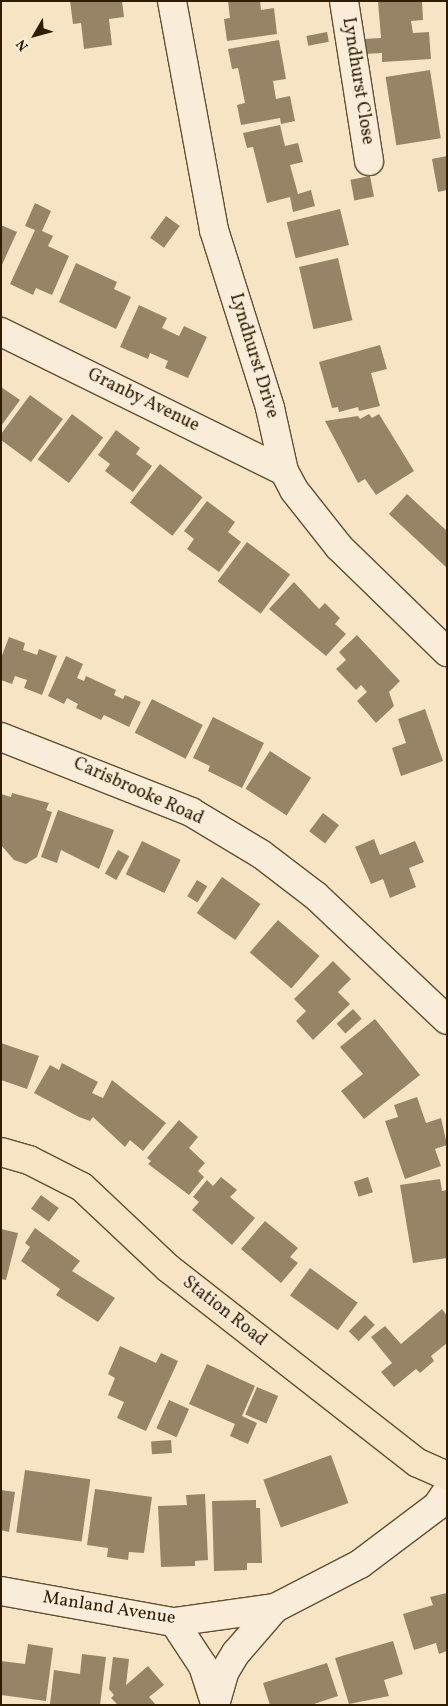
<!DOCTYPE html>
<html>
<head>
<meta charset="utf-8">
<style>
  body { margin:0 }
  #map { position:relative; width:448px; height:1706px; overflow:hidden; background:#f6e4c5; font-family:Vollkorn,serif }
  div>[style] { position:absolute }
  .building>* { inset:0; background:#978466; transform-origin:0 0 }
  .roads { filter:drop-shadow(1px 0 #624e31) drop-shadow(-1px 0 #624e31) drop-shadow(0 1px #624e31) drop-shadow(0 -1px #624e31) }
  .minor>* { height:28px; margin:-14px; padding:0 14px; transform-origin:14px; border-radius:14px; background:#f9edd9 }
  .major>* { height:28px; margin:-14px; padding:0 14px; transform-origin:14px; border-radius:14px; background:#f6e4c5 }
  span { translate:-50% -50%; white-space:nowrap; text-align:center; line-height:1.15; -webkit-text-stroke:4px #f9edd9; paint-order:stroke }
  .street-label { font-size:18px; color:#311c00 }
  .frame { position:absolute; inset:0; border:2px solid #311c00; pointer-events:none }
  .north { position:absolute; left:10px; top:10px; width:50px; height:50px; -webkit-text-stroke:4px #f9edd9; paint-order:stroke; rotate:232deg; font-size:14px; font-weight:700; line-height:20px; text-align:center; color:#311c00 }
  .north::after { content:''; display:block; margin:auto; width:18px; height:22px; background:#311c00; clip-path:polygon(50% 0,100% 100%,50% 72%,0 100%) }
</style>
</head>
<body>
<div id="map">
  <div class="building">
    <i style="clip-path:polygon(70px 1px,122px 1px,124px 17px,109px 19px,112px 45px,84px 49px,81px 23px,73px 24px)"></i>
    <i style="clip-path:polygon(228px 1px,260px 1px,261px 10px,274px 8px,277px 34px,227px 41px,224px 19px,230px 18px)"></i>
    <i style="clip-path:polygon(378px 1px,422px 1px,423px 20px,411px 21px,413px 33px,429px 32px,431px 59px,382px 62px,382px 53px,365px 54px,364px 39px,381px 38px)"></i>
    <i style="left:327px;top:32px;width:10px;height:21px;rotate:79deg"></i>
    <i style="clip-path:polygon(279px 40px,286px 79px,273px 81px,276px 99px,290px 96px,295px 121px,281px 124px,280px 118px,241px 125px,237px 105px,245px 103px,238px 68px,232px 69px,228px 49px)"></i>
    <i style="left:430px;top:70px;width:69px;height:45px;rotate:81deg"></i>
    <i style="clip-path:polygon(280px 125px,285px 146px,298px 143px,303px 162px,290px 165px,298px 194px,311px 190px,315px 206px,293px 212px,290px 197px,267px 203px,253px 147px,247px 148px,243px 133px)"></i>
    <i style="clip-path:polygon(447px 156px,447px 190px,438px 192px,432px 159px)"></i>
    <i style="left:370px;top:176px;width:21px;height:20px;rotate:79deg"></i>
    <i style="clip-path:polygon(35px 203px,51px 211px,42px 231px,53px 236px,48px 246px,69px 256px,52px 295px,36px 288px,33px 295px,10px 284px,35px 230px,25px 226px)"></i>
    <i style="left:340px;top:209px;width:37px;height:55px;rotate:76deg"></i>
    <i style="left:166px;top:216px;width:17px;height:27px;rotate:36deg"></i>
    <i style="clip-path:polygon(1px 225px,17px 232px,1px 267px)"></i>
    <i style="left:338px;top:258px;width:64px;height:40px;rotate:77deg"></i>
    <i style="clip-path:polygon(76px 263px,117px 282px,114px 289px,131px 297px,116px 329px,59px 302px)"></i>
    <i style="clip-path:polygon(139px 305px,167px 318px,162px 328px,179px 336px,184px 326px,207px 337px,188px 378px,165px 368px,168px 361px,150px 353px,148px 359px,120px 347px)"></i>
    <i style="clip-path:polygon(380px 345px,387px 369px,371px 373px,380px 406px,359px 411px,358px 407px,339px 412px,338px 407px,332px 408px,319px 362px)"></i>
    <i style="clip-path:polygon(1px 387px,20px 400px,1px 426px)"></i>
    <i style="clip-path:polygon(30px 395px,63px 419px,31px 462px,1px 440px,1px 434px)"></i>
    <i style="left:72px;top:414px;width:39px;height:57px;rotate:37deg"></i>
    <i style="clip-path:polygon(369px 414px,372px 418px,379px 414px,414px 471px,376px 495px,365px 479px,358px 483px,325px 421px,358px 416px,360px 419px)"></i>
    <i style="clip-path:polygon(116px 430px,140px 448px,136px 454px,152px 466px,133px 492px,105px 471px,110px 464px,98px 455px)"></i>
    <i style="left:160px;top:464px;width:54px;height:49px;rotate:38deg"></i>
    <i style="clip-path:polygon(407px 494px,447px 531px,447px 568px,389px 514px)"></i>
    <i style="clip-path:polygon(207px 501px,235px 522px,228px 532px,241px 542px,219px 572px,187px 549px,194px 539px,184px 531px)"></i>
    <i style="left:247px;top:542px;width:54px;height:49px;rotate:37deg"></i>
    <i style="clip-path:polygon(294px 582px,319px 609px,325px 603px,340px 618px,335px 624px,346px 634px,326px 656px,269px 609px)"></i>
    <i style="clip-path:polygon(357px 635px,400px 681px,389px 692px,394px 706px,376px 723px,357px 701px,367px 692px,361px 685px,356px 690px,336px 669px,346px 660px,339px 652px)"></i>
    <i style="clip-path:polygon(9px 637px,25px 643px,23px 650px,37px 655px,39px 649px,57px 656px,42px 695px,24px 688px,27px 680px,15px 676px,12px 684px,1px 680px,1px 658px)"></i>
    <i style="clip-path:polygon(66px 656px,83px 664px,77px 678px,84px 681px,86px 676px,116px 690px,114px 695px,123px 699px,125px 695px,141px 702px,129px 727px,104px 715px,101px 720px,76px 708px,78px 704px,67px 698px,64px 704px,48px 696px)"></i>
    <i style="left:152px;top:699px;width:57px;height:38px;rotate:27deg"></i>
    <i style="clip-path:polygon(425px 709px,443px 761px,401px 776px,392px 748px,406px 743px,398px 719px)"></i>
    <i style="clip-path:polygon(213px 717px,264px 743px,242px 788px,208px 771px,210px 766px,193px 758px)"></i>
    <i style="left:270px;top:751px;width:49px;height:45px;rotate:33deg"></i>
    <i style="clip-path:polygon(12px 793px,49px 803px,46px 810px,52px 812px,37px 857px,26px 864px,14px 860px,1px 845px,1px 794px,11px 797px)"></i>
    <i style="clip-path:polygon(58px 810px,114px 830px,99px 869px,61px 850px,57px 863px,41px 857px)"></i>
    <i style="left:323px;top:813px;width:20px;height:23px;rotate:37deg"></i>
    <i style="clip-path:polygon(374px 839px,380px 855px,415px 841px,424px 862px,409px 868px,416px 887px,390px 898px,383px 879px,371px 884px,355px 847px)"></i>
    <i style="left:142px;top:841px;width:43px;height:37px;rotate:26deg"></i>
    <i style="left:118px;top:850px;width:13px;height:27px;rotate:29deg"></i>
    <i style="left:222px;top:877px;width:47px;height:44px;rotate:35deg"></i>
    <i style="left:197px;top:880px;width:12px;height:19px;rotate:31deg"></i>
    <i style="left:278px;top:920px;width:55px;height:43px;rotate:41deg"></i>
    <i style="clip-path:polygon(333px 961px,351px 979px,338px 992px,350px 1004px,313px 1040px,296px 1021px,306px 1011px,294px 999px)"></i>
    <i style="left:353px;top:1009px;width:13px;height:22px;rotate:48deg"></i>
    <i style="clip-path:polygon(375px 1019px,420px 1075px,364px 1119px,341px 1091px,363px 1074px,340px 1047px)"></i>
    <i style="clip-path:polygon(1px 1043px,39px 1056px,27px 1089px,1px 1080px)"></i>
    <i style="clip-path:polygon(62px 1063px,98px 1082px,92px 1093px,103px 1098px,112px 1080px,166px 1123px,143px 1151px,130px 1140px,125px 1147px,93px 1117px,90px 1121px,79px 1117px,34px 1093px,50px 1065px,59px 1070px)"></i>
    <i style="clip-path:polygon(417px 1097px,426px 1123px,441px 1118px,447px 1145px,435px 1149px,441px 1166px,405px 1179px,385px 1121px,398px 1117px,394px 1105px)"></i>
    <i style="clip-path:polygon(179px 1120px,198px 1137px,189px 1148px,205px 1163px,198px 1171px,204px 1177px,189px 1195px,148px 1164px,151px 1161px,147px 1158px)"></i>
    <i style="clip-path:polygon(221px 1177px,237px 1190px,230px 1197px,255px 1218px,232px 1245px,192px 1210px,199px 1202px,193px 1197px,207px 1180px,213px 1186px)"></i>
    <i style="left:368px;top:1177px;width:16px;height:15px;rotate:72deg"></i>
    <i style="clip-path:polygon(440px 1179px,442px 1191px,447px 1190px,447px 1258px,413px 1263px,400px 1185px)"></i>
    <i style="left:41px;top:1195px;width:22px;height:17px;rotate:36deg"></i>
    <i style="clip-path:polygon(265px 1221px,298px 1248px,290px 1257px,298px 1263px,281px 1283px,241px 1249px)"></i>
    <i style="clip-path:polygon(35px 1228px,80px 1261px,72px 1271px,115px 1298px,98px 1322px,56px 1295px,60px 1289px,21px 1261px,30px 1247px,25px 1243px)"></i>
    <i style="clip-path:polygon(1px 1229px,18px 1233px,6px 1280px,1px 1279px)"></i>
    <i style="left:310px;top:1268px;width:59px;height:34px;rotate:36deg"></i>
    <i style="clip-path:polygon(442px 1309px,447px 1316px,447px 1343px,431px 1356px,434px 1361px,420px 1373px,416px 1369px,394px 1387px,381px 1372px,392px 1363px,371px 1337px,385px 1326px,401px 1344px)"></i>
    <i style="left:365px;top:1315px;width:14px;height:23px;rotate:45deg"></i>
    <i style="clip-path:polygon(120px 1346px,156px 1363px,161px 1353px,178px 1361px,146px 1431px,117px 1418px,124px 1402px,108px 1395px,115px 1378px,108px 1374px)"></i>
    <i style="clip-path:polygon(207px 1364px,255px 1386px,242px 1416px,257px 1423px,248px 1444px,230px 1436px,235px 1424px,189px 1404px)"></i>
    <i style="left:257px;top:1387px;width:23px;height:30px;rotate:23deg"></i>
    <i style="left:169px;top:1400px;width:22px;height:31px;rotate:24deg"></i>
    <i style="left:171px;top:1440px;width:13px;height:20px;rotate:86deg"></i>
    <i style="left:331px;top:1455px;width:51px;height:72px;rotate:70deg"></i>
    <i style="left:25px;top:1470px;width:66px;height:63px;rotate:8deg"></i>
    <i style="clip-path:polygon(95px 1489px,152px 1497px,144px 1553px,129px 1552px,128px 1560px,107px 1557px,108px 1548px,87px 1545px)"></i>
    <i style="clip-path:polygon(1px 1490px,15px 1492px,9px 1532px,1px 1530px)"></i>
    <i style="clip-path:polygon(205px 1494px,208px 1560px,195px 1561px,195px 1566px,161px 1567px,158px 1506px,187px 1505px,186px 1495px)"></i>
    <i style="clip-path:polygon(256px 1500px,256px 1508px,260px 1508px,262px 1563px,247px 1563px,247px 1570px,214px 1571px,212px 1501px)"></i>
    <i style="clip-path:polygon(447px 1593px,447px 1651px,439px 1654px,436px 1643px,414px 1650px,403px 1614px,433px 1605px,430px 1597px)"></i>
    <i style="clip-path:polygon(393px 1641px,403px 1674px,384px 1680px,389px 1696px,349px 1704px,335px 1658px)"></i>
    <i style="clip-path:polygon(28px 1644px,53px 1648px,46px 1701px,1px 1695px,1px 1661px,25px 1664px)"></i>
    <i style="clip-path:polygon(82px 1654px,106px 1657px,100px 1705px,50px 1704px,54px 1670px,80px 1674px)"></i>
    <i style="clip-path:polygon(113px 1657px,129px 1659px,126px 1685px,148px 1666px,164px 1685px,149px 1697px,156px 1705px,118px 1705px,111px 1698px,114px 1695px,109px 1689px)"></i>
    <i style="clip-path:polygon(327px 1663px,338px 1696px,311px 1705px,270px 1705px,263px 1683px)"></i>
  </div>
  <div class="roads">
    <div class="minor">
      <i style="left:172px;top:1px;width:233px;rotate:79.6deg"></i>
      <i style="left:214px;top:230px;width:187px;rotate:72.5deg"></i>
      <i style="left:270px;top:408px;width:65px;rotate:77.5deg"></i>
      <i style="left:284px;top:471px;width:21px;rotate:62deg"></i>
      <i style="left:294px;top:490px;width:73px;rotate:51.7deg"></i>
      <i style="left:339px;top:547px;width:151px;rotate:44.2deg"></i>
      <i style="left:344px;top:1px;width:162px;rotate:81.1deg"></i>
      <i style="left:1px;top:332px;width:315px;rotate:26.2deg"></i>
      <i style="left:1px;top:737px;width:204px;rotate:21.5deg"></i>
      <i style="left:191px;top:812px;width:82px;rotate:31deg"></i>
      <i style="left:261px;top:854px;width:69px;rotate:37.4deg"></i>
      <i style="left:316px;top:896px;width:180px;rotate:43.4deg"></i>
      <i style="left:1px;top:1591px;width:176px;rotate:10.2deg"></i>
      <i style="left:174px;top:1622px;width:102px;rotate:-7.9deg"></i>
      <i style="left:275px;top:1608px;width:96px;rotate:-27.4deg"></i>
      <i style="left:360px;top:1564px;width:96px;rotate:-37deg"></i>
      <i style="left:437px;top:1506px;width:18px;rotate:-56deg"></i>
      <i style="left:174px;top:1622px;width:53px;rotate:56.6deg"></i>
      <i style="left:203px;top:1666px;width:39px;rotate:72deg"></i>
      <i style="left:215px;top:1705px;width:35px;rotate:-74deg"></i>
      <i style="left:225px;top:1671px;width:21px;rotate:-59deg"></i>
      <i style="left:236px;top:1653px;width:60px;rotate:-49.1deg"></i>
    </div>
    <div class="major">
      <i style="left:1px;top:1152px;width:29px;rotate:16deg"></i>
      <i style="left:29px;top:1160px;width:59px;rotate:27deg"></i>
      <i style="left:82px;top:1187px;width:118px;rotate:43.3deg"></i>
      <i style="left:168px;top:1268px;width:317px;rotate:38deg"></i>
      <i style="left:418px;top:1463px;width:32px;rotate:24deg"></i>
    </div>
  </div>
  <div class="street-label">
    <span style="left:357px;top:81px;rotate:81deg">Lyndhurst Close</span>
    <span style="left:253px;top:356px;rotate:73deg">Lyndhurst Drive</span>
    <span style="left:143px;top:401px;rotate:26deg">Granby Avenue</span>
    <span style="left:138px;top:792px;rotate:24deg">Carisbrooke Road</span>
    <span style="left:224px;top:1312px;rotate:38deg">Station Road</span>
    <span style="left:109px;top:1609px;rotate:9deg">Manland Avenue</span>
  </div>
  <div class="frame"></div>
  <div class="north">N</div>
</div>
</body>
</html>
